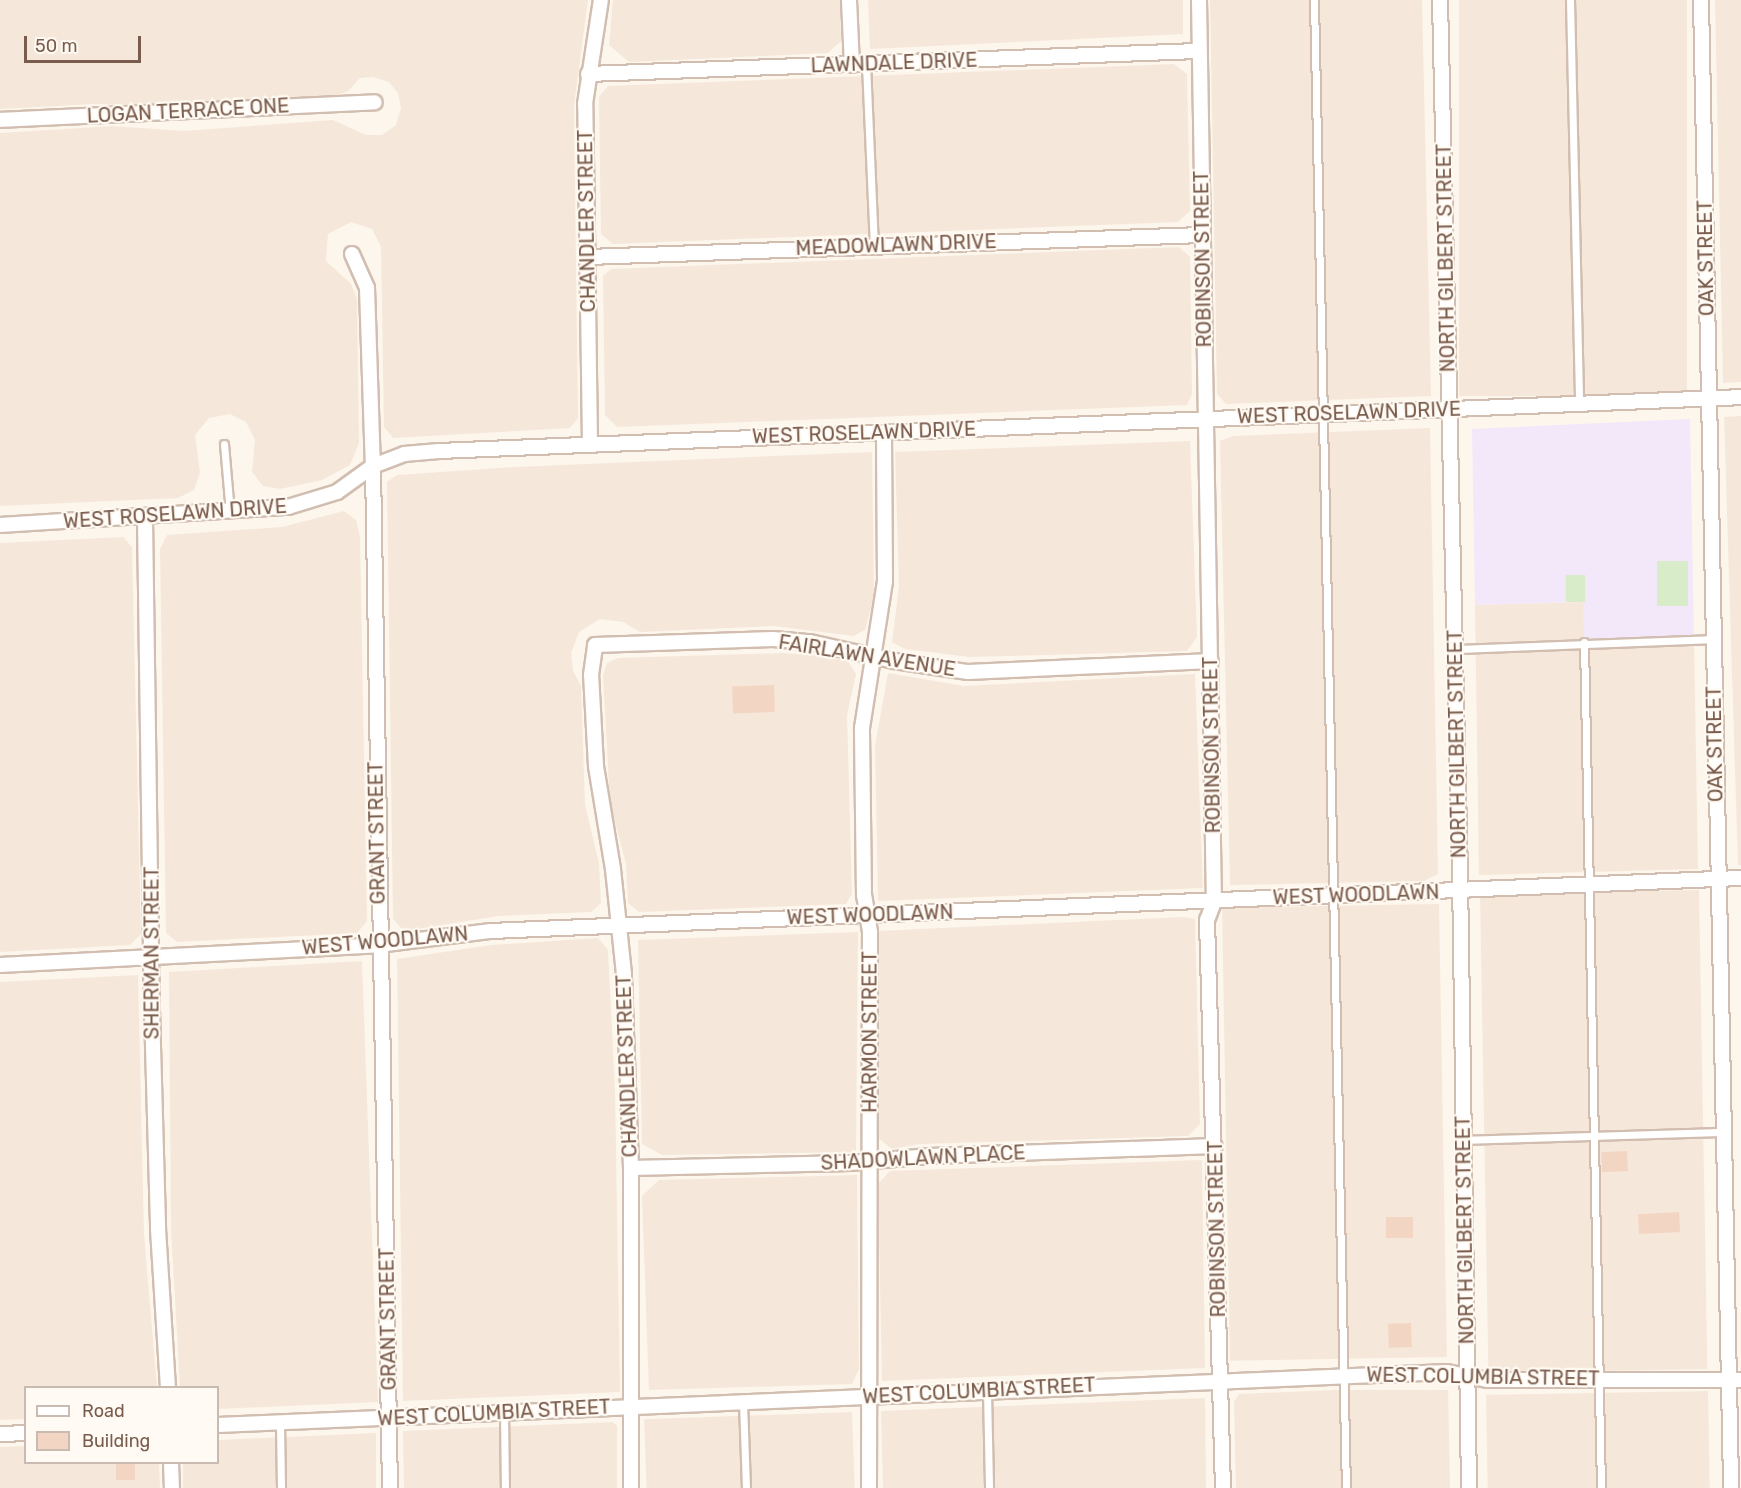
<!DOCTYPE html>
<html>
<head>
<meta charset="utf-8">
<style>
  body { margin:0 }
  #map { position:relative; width:1741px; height:1488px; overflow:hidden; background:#fdf6ec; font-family:Rubik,sans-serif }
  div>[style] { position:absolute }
  .residential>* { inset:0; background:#f5e8da; transform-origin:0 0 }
  .education>* { inset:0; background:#f3e8fa }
  .green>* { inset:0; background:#d8ecc9; transform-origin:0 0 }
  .building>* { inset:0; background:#f3d5c3; transform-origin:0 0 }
  .roads { filter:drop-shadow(2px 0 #d1beb0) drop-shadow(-2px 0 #d1beb0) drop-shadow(0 2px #d1beb0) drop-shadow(0 -2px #d1beb0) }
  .lane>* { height:7px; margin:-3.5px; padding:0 3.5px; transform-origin:3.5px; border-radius:3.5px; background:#fff }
  .street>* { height:14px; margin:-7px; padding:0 7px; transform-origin:7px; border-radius:7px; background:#fff }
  span { translate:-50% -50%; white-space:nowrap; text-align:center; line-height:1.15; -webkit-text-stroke:4.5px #fffaf3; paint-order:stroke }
  .street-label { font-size:20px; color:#7a5c4d }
  .legend { position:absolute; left:24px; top:1386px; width:195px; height:78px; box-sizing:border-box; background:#fffaf3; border:2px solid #cabbb1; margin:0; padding:8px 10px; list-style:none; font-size:18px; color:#7a5c4d }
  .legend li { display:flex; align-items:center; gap:12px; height:30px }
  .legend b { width:30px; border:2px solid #cabbb1 }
  .scale { position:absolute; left:24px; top:36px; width:117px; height:27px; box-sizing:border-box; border:3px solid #7a5c4d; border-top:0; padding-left:8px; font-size:18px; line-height:21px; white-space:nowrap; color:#7a5c4d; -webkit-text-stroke:4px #fffaf3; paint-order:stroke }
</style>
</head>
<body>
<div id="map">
  <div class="residential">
    <i style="clip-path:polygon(0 0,588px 0,574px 106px,578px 418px,570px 428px,393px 438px,384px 427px,381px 247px,372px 229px,351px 222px,328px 234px,326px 261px,351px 284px,357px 299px,359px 443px,350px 465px,322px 480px,280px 489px,263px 486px,252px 472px,255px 440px,246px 422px,230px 414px,209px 418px,195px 435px,200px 473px,194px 490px,178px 498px,0 506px,0 133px,113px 126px,183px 131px,333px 120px,366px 135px,382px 135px,396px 125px,401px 108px,398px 93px,389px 82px,373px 77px,360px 78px,348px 91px,333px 97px,170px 107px,94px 104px,0 109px)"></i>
    <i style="clip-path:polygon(613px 0,840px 0,841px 41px,828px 53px,629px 62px,609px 45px)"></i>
    <i style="clip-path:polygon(868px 0,1183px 0,1183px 34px,870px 49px)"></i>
    <i style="clip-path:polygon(1210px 0,1422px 0,1431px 396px,1226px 404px,1217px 394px)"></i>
    <i style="left:1459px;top:0;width:228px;height:396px"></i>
    <i style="clip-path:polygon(1715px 0,1741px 0,1741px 382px,1723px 383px)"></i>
    <i style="clip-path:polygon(1174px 64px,1187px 74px,1190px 211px,1178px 222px,613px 244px,601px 234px,599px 97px,608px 86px)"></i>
    <i style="clip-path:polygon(1179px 247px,1190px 257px,1192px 394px,1187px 405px,617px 427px,605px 415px,603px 276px,611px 269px)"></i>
    <i style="clip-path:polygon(1741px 416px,1741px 865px,1738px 865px,1724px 417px)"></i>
    <i style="clip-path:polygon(1430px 428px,1438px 874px,1424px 881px,1230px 885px,1220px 441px,1233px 436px)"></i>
    <i style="clip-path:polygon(1190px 441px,1197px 637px,1187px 651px,969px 657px,905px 649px,892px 642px,899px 586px,895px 452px)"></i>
    <i style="clip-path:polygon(872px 452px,874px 596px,865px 630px,853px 636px,773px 626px,640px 632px,623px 622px,600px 619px,579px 632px,571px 653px,573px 671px,581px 686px,585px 805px,599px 863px,601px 903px,591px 912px,499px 916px,404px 931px,393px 919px,387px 482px,397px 475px,515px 467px)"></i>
    <i style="clip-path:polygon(344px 511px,356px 520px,360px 536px,367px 921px,357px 933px,177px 942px,166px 933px,160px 549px,167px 535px,282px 527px)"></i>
    <i style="clip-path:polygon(123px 537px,132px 547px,141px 934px,130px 945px,0 952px,0 543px)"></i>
    <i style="clip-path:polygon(1583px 602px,1694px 640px,1698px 869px,1479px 875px,1475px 605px)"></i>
    <i style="clip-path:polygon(784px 653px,846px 658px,856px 674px,847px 716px,852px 894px,846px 904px,639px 912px,628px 903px,626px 864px,610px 803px,603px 675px,607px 663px,618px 658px)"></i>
    <i style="clip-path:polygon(888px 673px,964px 686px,1195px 674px,1203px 888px,878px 901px,875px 746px)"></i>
    <i style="left:1699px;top:890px;width:479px;height:219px;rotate:89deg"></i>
    <i style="left:1439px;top:904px;width:453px;height:217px;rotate:89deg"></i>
    <i style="clip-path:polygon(1183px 917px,1195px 919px,1200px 1124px,1188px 1136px,920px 1144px,892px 1149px,878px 1138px,878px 931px)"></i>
    <i style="clip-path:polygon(858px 932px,856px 1152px,662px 1155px,642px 1144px,638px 940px)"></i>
    <i style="clip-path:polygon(598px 938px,608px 950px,615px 1091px,620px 1392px,403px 1401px,397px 959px,491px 945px)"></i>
    <i style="clip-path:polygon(362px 961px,378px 1402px,218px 1409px,218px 1388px,180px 1387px,171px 1230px,169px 972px)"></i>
    <i style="clip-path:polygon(138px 975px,144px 1234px,157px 1387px,26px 1388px,25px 1419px,0 1420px,0 982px)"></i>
    <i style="clip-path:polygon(1202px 1160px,1205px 1368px,882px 1381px,878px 1184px,890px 1171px)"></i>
    <i style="clip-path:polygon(857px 1175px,859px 1369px,852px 1384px,649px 1390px,642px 1196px,659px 1180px)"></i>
    <i style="clip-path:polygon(1334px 1390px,1448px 1390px,1450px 1488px,1236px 1488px,1234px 1402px,1239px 1394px)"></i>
    <i style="left:1708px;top:1391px;width:97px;height:222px;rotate:89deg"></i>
    <i style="clip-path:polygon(1205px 1398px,1206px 1488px,883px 1488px,881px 1411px)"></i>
    <i style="left:852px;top:1412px;width:76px;height:208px;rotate:88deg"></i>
    <i style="clip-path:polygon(613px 1422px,617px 1426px,617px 1488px,404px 1488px,403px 1431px)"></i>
    <i style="clip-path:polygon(376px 1433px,376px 1488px,183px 1488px,183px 1463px,218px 1462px,218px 1440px)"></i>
    <i style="clip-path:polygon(25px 1446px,26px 1462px,159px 1463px,160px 1488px,0 1488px,0 1447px)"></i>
  </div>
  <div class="education">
    <i style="clip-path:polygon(1690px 419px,1694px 640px,1584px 642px,1583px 602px,1475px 605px,1472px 429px)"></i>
  </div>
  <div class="green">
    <i style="left:1657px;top:561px;width:31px;height:45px"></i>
    <i style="left:1566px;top:575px;width:19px;height:27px"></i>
  </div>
  <div class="building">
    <i style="left:774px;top:685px;width:27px;height:42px;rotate:88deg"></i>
    <i style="left:1627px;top:1151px;width:20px;height:26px;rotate:87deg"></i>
    <i style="left:1679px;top:1212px;width:20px;height:41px;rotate:87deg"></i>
    <i style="left:1413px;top:1217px;width:21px;height:27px;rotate:90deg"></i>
    <i style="left:1411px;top:1323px;width:24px;height:23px;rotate:88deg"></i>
    <i style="left:116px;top:1462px;width:19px;height:18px"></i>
  </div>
  <div class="roads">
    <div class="lane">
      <i style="left:1314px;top:0;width:1488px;rotate:88.77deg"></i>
      <i style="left:1570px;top:0;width:403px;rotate:88.7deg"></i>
      <i style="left:866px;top:64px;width:181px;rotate:87.5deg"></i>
      <i style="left:224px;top:444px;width:68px;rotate:85deg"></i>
      <i style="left:1584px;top:642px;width:846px;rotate:88.85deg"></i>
      <i style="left:1455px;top:649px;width:257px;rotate:-2.2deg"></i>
      <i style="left:1464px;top:1140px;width:261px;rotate:-1.8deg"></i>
      <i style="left:987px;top:1391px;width:97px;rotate:88.8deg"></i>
      <i style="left:743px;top:1402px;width:86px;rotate:88deg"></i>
      <i style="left:504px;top:1411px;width:77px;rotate:89.3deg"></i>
      <i style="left:280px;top:1424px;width:64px;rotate:89.1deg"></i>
    </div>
    <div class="street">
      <i style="left:849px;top:0;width:65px;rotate:87.4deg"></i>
      <i style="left:1199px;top:0;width:902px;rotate:89.05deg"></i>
      <i style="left:1214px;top:902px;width:19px;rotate:111deg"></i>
      <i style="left:1207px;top:920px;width:568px;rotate:88.39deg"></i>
      <i style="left:1440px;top:0;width:875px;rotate:88.69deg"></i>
      <i style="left:1460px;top:875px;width:613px;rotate:89.16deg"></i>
      <i style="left:1701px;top:0;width:1488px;rotate:88.84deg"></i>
      <i style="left:588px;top:74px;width:611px;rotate:-2.16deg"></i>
      <i style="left:0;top:120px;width:375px;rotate:-2.7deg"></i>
      <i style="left:352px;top:254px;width:37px;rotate:66deg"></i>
      <i style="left:367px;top:288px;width:178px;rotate:88.1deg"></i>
      <i style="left:373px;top:466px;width:1022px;rotate:89.05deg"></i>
      <i style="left:588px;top:257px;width:615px;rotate:-2.05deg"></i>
      <i style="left:590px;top:443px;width:339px;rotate:-90.8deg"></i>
      <i style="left:585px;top:104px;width:105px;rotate:-81.3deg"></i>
      <i style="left:145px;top:519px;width:491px;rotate:89.2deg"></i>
      <i style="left:152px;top:1010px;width:219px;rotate:88.4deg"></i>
      <i style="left:158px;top:1229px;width:159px;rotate:86.4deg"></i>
      <i style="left:0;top:525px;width:289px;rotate:-3.6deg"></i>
      <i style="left:288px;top:507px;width:51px;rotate:-17deg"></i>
      <i style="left:337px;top:492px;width:44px;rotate:-35.8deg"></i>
      <i style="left:373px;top:466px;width:33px;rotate:-21deg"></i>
      <i style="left:404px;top:454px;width:35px;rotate:-5deg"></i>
      <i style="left:439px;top:451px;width:1303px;rotate:-2.37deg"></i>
      <i style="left:0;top:965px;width:379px;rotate:-3deg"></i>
      <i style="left:378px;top:945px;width:114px;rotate:-7.1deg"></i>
      <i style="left:491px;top:931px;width:1251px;rotate:-2.43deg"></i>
      <i style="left:631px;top:1168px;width:219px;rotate:-1.3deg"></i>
      <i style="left:850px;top:1163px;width:80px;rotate:-5deg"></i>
      <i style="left:930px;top:1156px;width:285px;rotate:-2deg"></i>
      <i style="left:218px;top:1425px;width:1230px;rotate:-2.47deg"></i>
      <i style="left:1447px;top:1372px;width:42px;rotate:11deg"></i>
      <i style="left:1488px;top:1380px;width:253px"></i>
      <i style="left:0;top:1434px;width:26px;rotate:-2deg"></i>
      <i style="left:171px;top:1462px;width:26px;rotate:88deg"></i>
      <i style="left:631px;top:1488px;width:320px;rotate:-90deg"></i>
      <i style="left:631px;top:1168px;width:194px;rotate:-92.1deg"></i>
      <i style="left:624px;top:974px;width:106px;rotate:-96deg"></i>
      <i style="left:613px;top:869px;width:104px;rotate:-99.4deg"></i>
      <i style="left:596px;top:766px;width:91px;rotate:-93.1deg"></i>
      <i style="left:591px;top:675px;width:30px;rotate:-82deg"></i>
      <i style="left:595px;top:645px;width:178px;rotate:-1.9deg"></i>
      <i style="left:773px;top:639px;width:37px;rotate:5deg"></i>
      <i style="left:810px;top:642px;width:86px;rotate:12.7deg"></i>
      <i style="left:894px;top:661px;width:75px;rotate:8.5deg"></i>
      <i style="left:968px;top:672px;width:243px;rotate:-2.6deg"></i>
      <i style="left:869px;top:1488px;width:556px;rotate:-89.9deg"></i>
      <i style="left:870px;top:932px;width:36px;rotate:-99deg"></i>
      <i style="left:864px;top:896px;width:168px;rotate:-90.7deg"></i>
      <i style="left:862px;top:728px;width:149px;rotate:-81.1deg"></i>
      <i style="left:885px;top:581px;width:148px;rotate:-90.4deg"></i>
    </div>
  </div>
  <div class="street-label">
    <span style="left:894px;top:63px;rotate:-2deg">LAWNDALE DRIVE</span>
    <span style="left:188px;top:111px;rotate:-3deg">LOGAN TERRACE ONE</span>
    <span style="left:587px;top:221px;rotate:-91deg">CHANDLER STREET</span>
    <span style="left:896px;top:245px;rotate:-2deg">MEADOWLAWN DRIVE</span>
    <span style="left:1446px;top:258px;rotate:-91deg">NORTH GILBERT STREET</span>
    <span style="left:1706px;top:258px;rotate:-91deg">OAK STREET</span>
    <span style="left:1203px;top:259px;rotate:-91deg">ROBINSON STREET</span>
    <span style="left:1349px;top:413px;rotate:-2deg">WEST ROSELAWN DRIVE</span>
    <span style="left:864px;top:433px;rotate:-2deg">WEST ROSELAWN DRIVE</span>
    <span style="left:175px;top:514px;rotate:-4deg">WEST ROSELAWN DRIVE</span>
    <span style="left:867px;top:656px;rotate:9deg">FAIRLAWN AVENUE</span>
    <span style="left:1457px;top:744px;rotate:-91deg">NORTH GILBERT STREET</span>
    <span style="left:1715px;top:744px;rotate:-91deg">OAK STREET</span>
    <span style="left:1212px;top:745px;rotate:-91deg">ROBINSON STREET</span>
    <span style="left:377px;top:833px;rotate:-91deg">GRANT STREET</span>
    <span style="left:1356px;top:895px;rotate:-2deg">WEST WOODLAWN</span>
    <span style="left:870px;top:915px;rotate:-2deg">WEST WOODLAWN</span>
    <span style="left:385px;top:941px;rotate:-5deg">WEST WOODLAWN</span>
    <span style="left:152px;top:953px;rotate:-90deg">SHERMAN STREET</span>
    <span style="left:870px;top:1032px;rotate:-90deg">HARMON STREET</span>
    <span style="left:627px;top:1066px;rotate:-92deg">CHANDLER STREET</span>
    <span style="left:923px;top:1158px;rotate:-3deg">SHADOWLAWN PLACE</span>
    <span style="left:1217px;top:1229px;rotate:-91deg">ROBINSON STREET</span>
    <span style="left:1465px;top:1230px;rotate:-91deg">NORTH GILBERT STREET</span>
    <span style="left:388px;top:1319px;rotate:-91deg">GRANT STREET</span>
    <span style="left:1483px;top:1377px;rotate:1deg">WEST COLUMBIA STREET</span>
    <span style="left:979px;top:1391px;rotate:-3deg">WEST COLUMBIA STREET</span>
    <span style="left:494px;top:1413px;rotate:-3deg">WEST COLUMBIA STREET</span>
  </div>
  <ul class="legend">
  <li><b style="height:8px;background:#fff"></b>Road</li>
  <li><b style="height:16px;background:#f3d5c3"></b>Building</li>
  </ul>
  <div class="scale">50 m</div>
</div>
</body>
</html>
